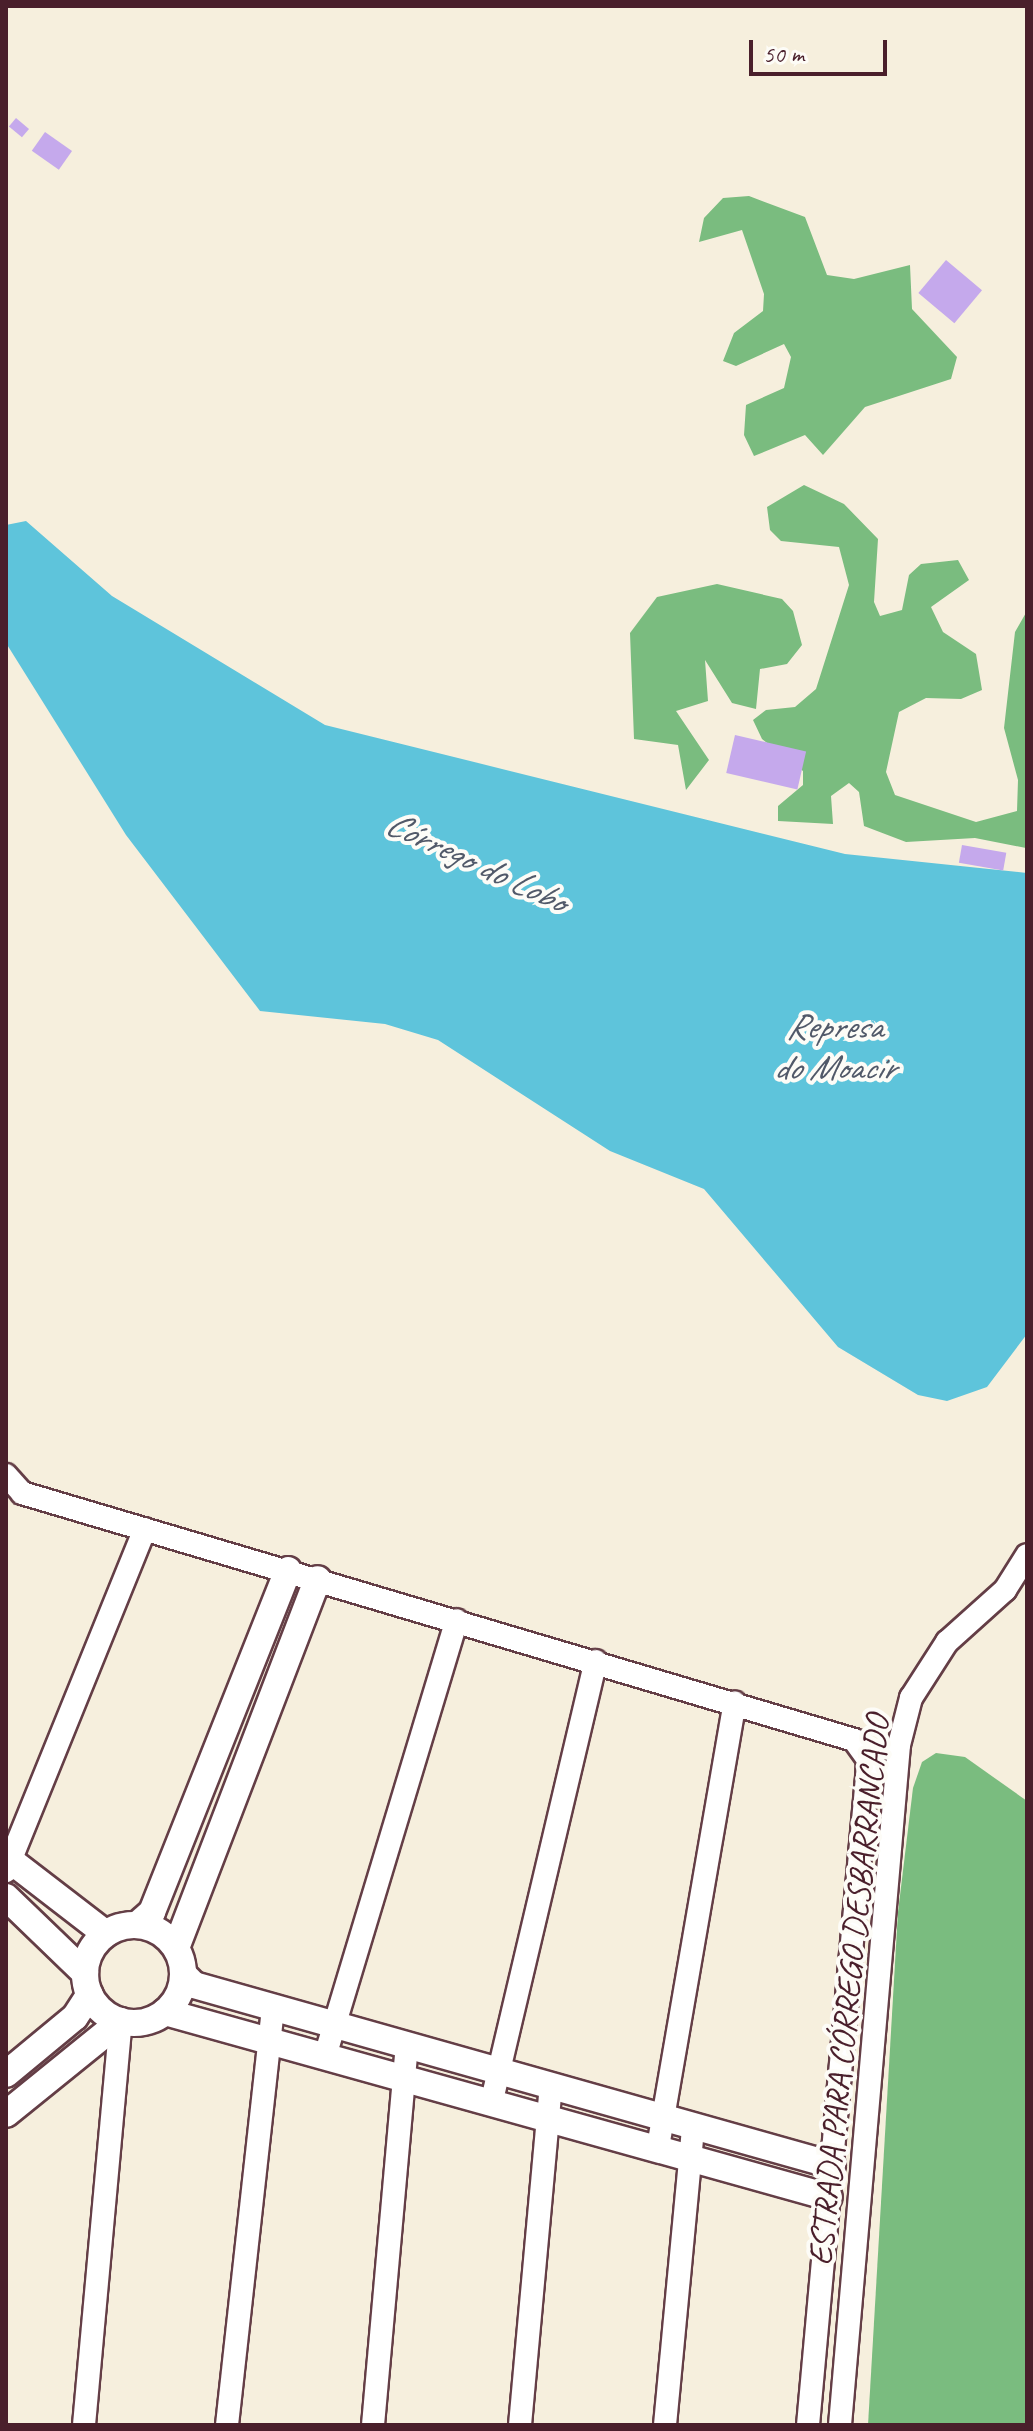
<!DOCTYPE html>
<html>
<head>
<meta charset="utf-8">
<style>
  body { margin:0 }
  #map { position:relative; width:1033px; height:2431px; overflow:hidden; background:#f6efdd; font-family:Caveat,sans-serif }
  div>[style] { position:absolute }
  .forest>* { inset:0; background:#7abc7f }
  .water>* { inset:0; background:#5ec4db }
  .building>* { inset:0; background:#c5a9ec; transform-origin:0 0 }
  .roads { filter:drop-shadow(2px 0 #643e46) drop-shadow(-2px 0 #643e46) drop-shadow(0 2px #643e46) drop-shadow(0 -2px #643e46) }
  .minor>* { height:22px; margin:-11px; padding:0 11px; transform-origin:11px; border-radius:11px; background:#fff }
  .tertiary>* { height:26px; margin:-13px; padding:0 13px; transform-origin:13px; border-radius:13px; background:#fff }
  .tertiary>.ring { margin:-13px; padding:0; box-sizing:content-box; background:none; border:26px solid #fff; border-radius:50% }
  span { translate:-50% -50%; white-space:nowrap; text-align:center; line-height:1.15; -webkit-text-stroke:8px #fdfcf7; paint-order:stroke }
  .street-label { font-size:34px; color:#4a1f2b }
  .water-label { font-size:36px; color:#515969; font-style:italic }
  .frame { position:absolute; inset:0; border:8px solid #4a1f2b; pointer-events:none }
  .scale { position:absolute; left:749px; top:40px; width:138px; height:36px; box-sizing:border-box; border:4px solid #4a1f2b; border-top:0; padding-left:10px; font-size:24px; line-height:28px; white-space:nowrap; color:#4a1f2b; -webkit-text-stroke:6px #fdfcf7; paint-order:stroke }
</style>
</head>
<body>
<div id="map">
  <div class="forest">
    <i style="clip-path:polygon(749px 196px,805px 217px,827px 275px,854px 279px,910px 265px,912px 309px,957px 357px,951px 379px,865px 407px,823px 455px,805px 435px,754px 456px,744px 435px,746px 405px,784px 388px,791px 357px,784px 344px,736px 366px,723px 361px,734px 333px,763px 311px,764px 294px,742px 230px,699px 242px,704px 218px,723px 198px)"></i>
    <i style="clip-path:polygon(804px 485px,844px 504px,878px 539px,874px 602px,880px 616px,902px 610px,909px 575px,921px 564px,958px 560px,969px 580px,931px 607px,943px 632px,976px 654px,982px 690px,961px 699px,926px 698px,899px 712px,886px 772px,895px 795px,976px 822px,1017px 811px,1018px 780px,1004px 728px,1015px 632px,1027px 611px,1026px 848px,975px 838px,906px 842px,864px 826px,859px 792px,849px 783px,831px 796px,833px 824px,778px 821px,778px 806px,803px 785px,803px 771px,762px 739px,753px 720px,766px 710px,795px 707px,816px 689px,849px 585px,839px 547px,781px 541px,770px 530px,767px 507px)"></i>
    <i style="clip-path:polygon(717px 584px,782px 599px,793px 611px,802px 645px,787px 664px,760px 669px,756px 709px,732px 703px,705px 660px,708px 701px,676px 711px,709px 760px,686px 790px,678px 745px,634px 739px,630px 633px,657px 597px)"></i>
    <i style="clip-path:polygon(936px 1753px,965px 1757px,1027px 1801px,1027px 2425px,868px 2425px,898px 1912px,913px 1788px,922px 1762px)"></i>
  </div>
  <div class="water">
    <i style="clip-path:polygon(26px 521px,112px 596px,325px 725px,845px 854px,1027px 873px,1027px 1334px,987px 1387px,947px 1401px,918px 1395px,838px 1347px,704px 1189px,610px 1151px,438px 1040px,385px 1024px,260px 1011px,126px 835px,6px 643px,6px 525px)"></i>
  </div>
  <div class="building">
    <i style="left:16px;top:118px;width:17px;height:11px;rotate:40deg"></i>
    <i style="left:45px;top:132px;width:33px;height:23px;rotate:35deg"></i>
    <i style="left:946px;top:260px;width:47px;height:43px;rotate:40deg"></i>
    <i style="left:735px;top:735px;width:73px;height:39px;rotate:13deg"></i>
    <i style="left:962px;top:845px;width:45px;height:18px;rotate:10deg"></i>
  </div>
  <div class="roads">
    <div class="minor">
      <i style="left:6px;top:1475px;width:24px;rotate:48deg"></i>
      <i style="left:22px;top:1493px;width:868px;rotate:16.53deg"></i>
      <i style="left:854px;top:1740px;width:24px;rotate:54deg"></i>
      <i style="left:868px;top:1759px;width:18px;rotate:93deg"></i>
      <i style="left:867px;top:1777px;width:651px;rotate:95.2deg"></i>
      <i style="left:6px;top:1871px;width:369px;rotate:-67.9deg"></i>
      <i style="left:326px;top:2053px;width:452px;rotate:-73.2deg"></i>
      <i style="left:492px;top:2100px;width:451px;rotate:-76.7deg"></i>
      <i style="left:658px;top:2147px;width:451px;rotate:-80.2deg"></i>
      <i style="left:84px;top:2425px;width:406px;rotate:-84.8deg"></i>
      <i style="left:227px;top:2425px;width:420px;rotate:-83.7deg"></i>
      <i style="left:373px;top:2425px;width:381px;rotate:-84.9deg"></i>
      <i style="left:520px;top:2425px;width:340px;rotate:-84.8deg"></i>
      <i style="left:665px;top:2425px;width:299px;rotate:-84.6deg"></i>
      <i style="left:840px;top:2425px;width:683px;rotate:-85.04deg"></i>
      <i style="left:899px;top:1745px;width:49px;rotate:-75.7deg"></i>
      <i style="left:911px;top:1698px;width:67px;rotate:-57.3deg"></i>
      <i style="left:947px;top:1642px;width:78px;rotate:-41.9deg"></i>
      <i style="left:1005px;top:1590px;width:41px;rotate:-57.8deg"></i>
    </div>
    <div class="tertiary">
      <i style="left:6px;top:1857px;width:126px;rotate:37.6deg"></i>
      <i style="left:6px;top:1897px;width:110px;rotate:43.9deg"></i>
      <i style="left:137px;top:1925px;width:20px;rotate:-41deg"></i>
      <i style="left:152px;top:1912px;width:368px;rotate:-68.3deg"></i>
      <i class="ring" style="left:85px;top:1925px;width:72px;height:72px"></i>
      <i style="left:176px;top:1948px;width:395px;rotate:-69deg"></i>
      <i style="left:184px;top:1975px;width:14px;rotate:45deg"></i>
      <i style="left:194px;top:1985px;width:663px;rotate:15.76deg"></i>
      <i style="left:165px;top:2012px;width:689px;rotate:15.57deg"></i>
      <i style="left:6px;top:2074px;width:89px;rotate:-39.6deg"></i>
      <i style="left:75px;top:2017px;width:27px;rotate:-57deg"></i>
      <i style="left:6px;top:2114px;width:148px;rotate:-39deg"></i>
    </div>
  </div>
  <div class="street-label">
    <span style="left:848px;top:1990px;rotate:-84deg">ESTRADA PARA CÓRREGO DESBARRANCADO</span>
  </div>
  <div class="water-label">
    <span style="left:476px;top:862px;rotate:25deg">Córrego do Lobo</span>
    <span style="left:834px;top:1047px">Represa<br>do Moacir</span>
  </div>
  <div class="frame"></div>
  <div class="scale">50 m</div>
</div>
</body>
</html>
